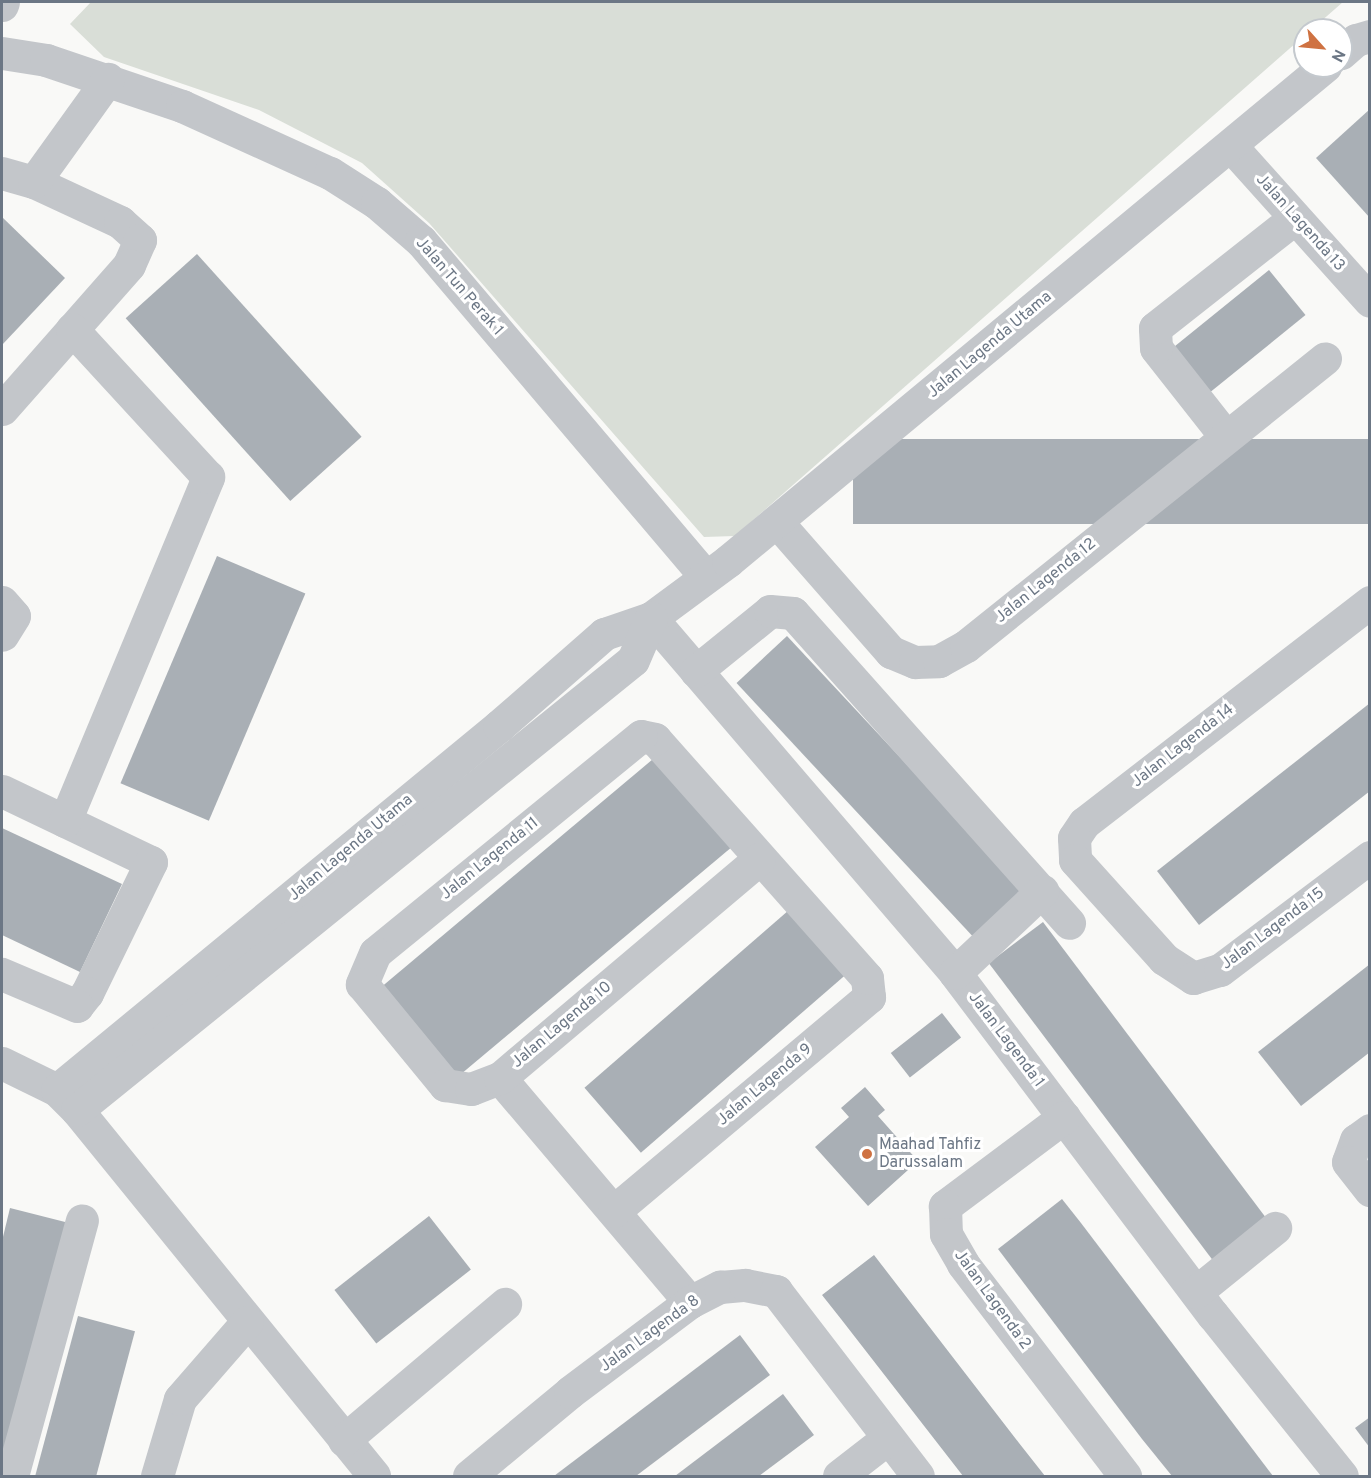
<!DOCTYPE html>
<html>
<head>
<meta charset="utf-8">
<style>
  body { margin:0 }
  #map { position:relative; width:1371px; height:1478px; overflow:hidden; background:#f9f9f7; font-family:Overpass,sans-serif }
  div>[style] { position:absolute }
  .green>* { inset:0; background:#d9ded7 }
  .building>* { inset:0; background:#a9afb5; transform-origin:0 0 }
  .minor>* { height:33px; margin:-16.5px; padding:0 16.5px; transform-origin:16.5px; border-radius:16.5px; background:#c3c6ca }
  .dots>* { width:16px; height:16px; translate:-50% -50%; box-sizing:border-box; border:3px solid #fff; border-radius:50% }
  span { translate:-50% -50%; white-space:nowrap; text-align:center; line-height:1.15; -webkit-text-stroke:6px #fff; paint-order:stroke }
  .street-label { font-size:16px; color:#6c7785 }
  .poi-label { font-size:16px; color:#6c7785 }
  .left { translate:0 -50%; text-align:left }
  .frame { position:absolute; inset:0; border:3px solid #6c7785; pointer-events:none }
  .north { position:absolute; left:1293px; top:18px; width:60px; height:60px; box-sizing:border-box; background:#fff; border:2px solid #c4c9ce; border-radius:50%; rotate:117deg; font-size:16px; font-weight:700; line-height:24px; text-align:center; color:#6c7785 }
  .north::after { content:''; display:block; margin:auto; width:21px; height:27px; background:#cf7242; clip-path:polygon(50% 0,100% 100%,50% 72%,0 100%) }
</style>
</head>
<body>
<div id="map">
  <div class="green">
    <i style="clip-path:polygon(91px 2px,1343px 2px,1311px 30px,1305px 30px,1305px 35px,735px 536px,704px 537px,429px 223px,362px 163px,259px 110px,104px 57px,70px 24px)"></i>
  </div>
  <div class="building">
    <i style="clip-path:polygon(1370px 109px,1370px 218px,1316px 158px)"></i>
    <i style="clip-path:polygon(2px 217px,65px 278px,2px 345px)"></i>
    <i style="left:197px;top:254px;width:246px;height:96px;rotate:48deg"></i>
    <i style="left:1269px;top:270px;width:58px;height:126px;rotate:51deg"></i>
    <i style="left:1370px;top:439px;width:85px;height:517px;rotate:90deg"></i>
    <i style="left:217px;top:556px;width:96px;height:247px;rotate:23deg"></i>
    <i style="left:787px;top:636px;width:353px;height:69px;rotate:47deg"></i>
    <i style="clip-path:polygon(1370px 703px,1370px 791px,1199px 925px,1157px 871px)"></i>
    <i style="left:659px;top:754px;width:118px;height:364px;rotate:50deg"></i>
    <i style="clip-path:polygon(2px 828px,122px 884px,80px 972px,2px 935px)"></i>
    <i style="left:789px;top:910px;width:86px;height:271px;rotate:49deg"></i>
    <i style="left:1043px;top:922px;width:377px;height:68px;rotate:53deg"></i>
    <i style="clip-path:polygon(1370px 964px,1370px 1052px,1301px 1106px,1258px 1052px)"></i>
    <i style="left:942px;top:1013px;width:31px;height:65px;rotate:52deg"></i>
    <i style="clip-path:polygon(865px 1087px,885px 1110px,878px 1116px,918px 1161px,868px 1206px,815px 1147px,849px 1117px,841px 1108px)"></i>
    <i style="clip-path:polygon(1062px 1199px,1081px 1223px,1273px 1476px,1172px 1476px,1142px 1439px,998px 1249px)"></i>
    <i style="clip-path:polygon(10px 1208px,73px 1224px,2px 1476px,2px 1241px)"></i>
    <i style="left:429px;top:1216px;width:68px;height:120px;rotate:52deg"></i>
    <i style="clip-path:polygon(874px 1255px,1019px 1443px,1045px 1476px,963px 1476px,841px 1319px,822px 1295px)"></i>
    <i style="left:78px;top:1316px;width:59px;height:165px;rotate:15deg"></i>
    <i style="clip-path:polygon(740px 1335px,770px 1375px,636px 1476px,554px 1476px)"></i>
    <i style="clip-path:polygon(783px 1394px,814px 1435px,759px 1476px,675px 1476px)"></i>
    <i style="clip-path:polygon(1370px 1417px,1370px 1448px,1355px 1428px)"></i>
  </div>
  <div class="minor">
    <i style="left:2px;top:5px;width:3px;rotate:-72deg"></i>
    <i style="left:2px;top:53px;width:45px;rotate:9deg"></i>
    <i style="left:46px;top:60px;width:144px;rotate:18.7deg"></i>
    <i style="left:182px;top:106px;width:162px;rotate:24.4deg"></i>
    <i style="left:330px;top:173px;width:56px;rotate:32.6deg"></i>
    <i style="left:377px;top:203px;width:58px;rotate:40.8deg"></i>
    <i style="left:421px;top:241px;width:439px;rotate:49.7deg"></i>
    <i style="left:1341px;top:53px;width:20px;rotate:-41deg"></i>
    <i style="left:1356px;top:40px;width:15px;rotate:-16deg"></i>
    <i style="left:1231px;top:146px;width:208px;rotate:48.1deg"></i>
    <i style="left:2px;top:173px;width:33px;rotate:16deg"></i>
    <i style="left:34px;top:182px;width:95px;rotate:24.9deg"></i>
    <i style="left:120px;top:222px;width:27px;rotate:42deg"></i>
    <i style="left:140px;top:240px;width:27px;rotate:114deg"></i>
    <i style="left:129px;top:265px;width:192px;rotate:131.4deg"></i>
    <i style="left:34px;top:182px;width:127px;rotate:-54.3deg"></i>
    <i style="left:1226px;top:437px;width:113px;rotate:-128.2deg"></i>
    <i style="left:1156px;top:348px;width:20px;rotate:-93deg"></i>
    <i style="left:1155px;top:328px;width:178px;rotate:-38.2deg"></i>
    <i style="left:777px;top:522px;width:173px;rotate:48.8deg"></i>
    <i style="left:891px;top:652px;width:26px;rotate:23deg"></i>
    <i style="left:915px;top:662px;width:24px;rotate:-2deg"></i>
    <i style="left:939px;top:661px;width:31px;rotate:-29deg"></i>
    <i style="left:966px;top:646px;width:460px;rotate:-38.7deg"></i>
    <i style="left:2px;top:602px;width:18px;rotate:49deg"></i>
    <i style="left:14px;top:616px;width:22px;rotate:122deg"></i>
    <i style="left:1370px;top:602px;width:361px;rotate:142.3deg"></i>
    <i style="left:1084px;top:823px;width:18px;rotate:124deg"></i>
    <i style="left:1074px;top:838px;width:22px;rotate:87deg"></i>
    <i style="left:1075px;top:860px;width:133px;rotate:48deg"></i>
    <i style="left:1164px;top:959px;width:35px;rotate:33deg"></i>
    <i style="left:1193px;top:978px;width:28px;rotate:-17deg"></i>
    <i style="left:1220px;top:970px;width:188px;rotate:-37deg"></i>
    <i style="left:651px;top:618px;width:467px;rotate:49.4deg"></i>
    <i style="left:955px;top:973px;width:428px;rotate:53deg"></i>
    <i style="left:1213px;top:1315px;width:206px;rotate:51.3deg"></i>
    <i style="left:696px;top:671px;width:95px;rotate:-39deg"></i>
    <i style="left:770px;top:611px;width:23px;rotate:5deg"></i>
    <i style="left:793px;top:613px;width:415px;rotate:48.3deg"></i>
    <i style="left:2px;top:791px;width:165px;rotate:25.5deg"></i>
    <i style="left:151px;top:862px;width:146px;rotate:116deg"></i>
    <i style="left:87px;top:993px;width:16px;rotate:128deg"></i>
    <i style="left:77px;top:1006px;width:82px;rotate:-156.9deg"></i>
    <i style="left:65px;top:821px;width:373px;rotate:-67.4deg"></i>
    <i style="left:208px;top:477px;width:201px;rotate:-132.6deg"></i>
    <i style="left:955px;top:973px;width:120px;rotate:-43.3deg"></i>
    <i style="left:2px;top:1063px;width:61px;rotate:26.1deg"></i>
    <i style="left:57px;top:1090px;width:28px;rotate:45deg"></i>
    <i style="left:77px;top:1110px;width:471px;rotate:50.9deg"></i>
    <i style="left:500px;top:1078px;width:294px;rotate:49.7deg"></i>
    <i style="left:57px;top:1090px;width:573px;rotate:-39.47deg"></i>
    <i style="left:499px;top:726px;width:140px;rotate:-41.2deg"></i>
    <i style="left:604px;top:634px;width:50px;rotate:-18.8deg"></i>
    <i style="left:651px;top:618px;width:96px;rotate:-36.5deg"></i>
    <i style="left:728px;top:561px;width:776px;rotate:-39.66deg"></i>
    <i style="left:77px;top:1110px;width:715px;rotate:-38.99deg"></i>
    <i style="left:633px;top:660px;width:46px;rotate:-66.8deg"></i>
    <i style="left:1064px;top:1117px;width:149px;rotate:143.2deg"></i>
    <i style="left:945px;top:1206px;width:28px;rotate:88deg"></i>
    <i style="left:946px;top:1234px;width:34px;rotate:60deg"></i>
    <i style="left:963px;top:1264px;width:267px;rotate:52.6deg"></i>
    <i style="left:1370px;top:1130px;width:17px;rotate:144deg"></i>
    <i style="left:1356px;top:1140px;width:23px;rotate:110deg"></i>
    <i style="left:1348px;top:1162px;width:36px;rotate:52deg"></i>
    <i style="left:614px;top:1211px;width:333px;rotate:-40deg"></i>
    <i style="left:869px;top:997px;width:19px;rotate:-96deg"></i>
    <i style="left:867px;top:978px;width:319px;rotate:-131.6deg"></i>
    <i style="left:655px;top:739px;width:14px;rotate:-168deg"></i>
    <i style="left:641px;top:736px;width:343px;rotate:140.8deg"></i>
    <i style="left:375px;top:953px;width:34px;rotate:113deg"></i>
    <i style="left:362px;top:984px;width:131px;rotate:50.6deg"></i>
    <i style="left:445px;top:1085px;width:26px;rotate:9deg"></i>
    <i style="left:471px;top:1089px;width:31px;rotate:-21deg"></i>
    <i style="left:500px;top:1078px;width:339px;rotate:-40.2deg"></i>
    <i style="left:1196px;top:1292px;width:102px;rotate:-39deg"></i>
    <i style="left:344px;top:1440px;width:211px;rotate:-40.2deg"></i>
    <i style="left:12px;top:1476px;width:265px;rotate:-74.7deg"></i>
    <i style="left:157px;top:1476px;width:80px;rotate:-73.4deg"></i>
    <i style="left:180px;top:1399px;width:102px;rotate:-49deg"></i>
    <i style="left:469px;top:1476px;width:131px;rotate:-39.7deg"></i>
    <i style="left:570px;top:1392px;width:150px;rotate:-36.9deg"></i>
    <i style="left:690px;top:1302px;width:34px;rotate:-27deg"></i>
    <i style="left:720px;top:1287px;width:25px;rotate:-5deg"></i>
    <i style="left:745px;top:1285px;width:32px;rotate:11deg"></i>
    <i style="left:776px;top:1291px;width:233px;rotate:52.5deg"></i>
    <i style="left:839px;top:1476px;width:62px;rotate:-37.8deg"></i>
  </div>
  <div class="dots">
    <i style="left:867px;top:1154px;background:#cf7242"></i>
  </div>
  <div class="street-label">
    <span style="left:1300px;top:223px;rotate:48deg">Jalan Lagenda 13</span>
    <span style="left:459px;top:287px;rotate:49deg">Jalan Tun Perak 1</span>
    <span style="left:990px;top:345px;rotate:-40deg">Jalan Lagenda Utama</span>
    <span style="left:1046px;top:581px;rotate:-39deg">Jalan Lagenda 12</span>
    <span style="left:1183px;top:746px;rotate:-38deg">Jalan Lagenda 14</span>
    <span style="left:351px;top:848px;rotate:-40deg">Jalan Lagenda Utama</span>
    <span style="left:490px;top:859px;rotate:-39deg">Jalan Lagenda 11</span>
    <span style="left:1273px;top:929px;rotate:-37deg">Jalan Lagenda 15</span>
    <span style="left:562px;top:1025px;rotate:-40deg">Jalan Lagenda 10</span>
    <span style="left:1006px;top:1040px;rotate:53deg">Jalan Lagenda 1</span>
    <span style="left:765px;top:1085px;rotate:-40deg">Jalan Lagenda 9</span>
    <span style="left:992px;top:1300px;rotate:54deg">Jalan Lagenda 2</span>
    <span style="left:650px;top:1334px;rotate:-36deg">Jalan Lagenda 8</span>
  </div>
  <div class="poi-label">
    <span class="left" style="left:879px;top:1154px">Maahad Tahfiz<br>Darussalam</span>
  </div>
  <div class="frame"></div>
  <div class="north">N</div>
</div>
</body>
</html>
